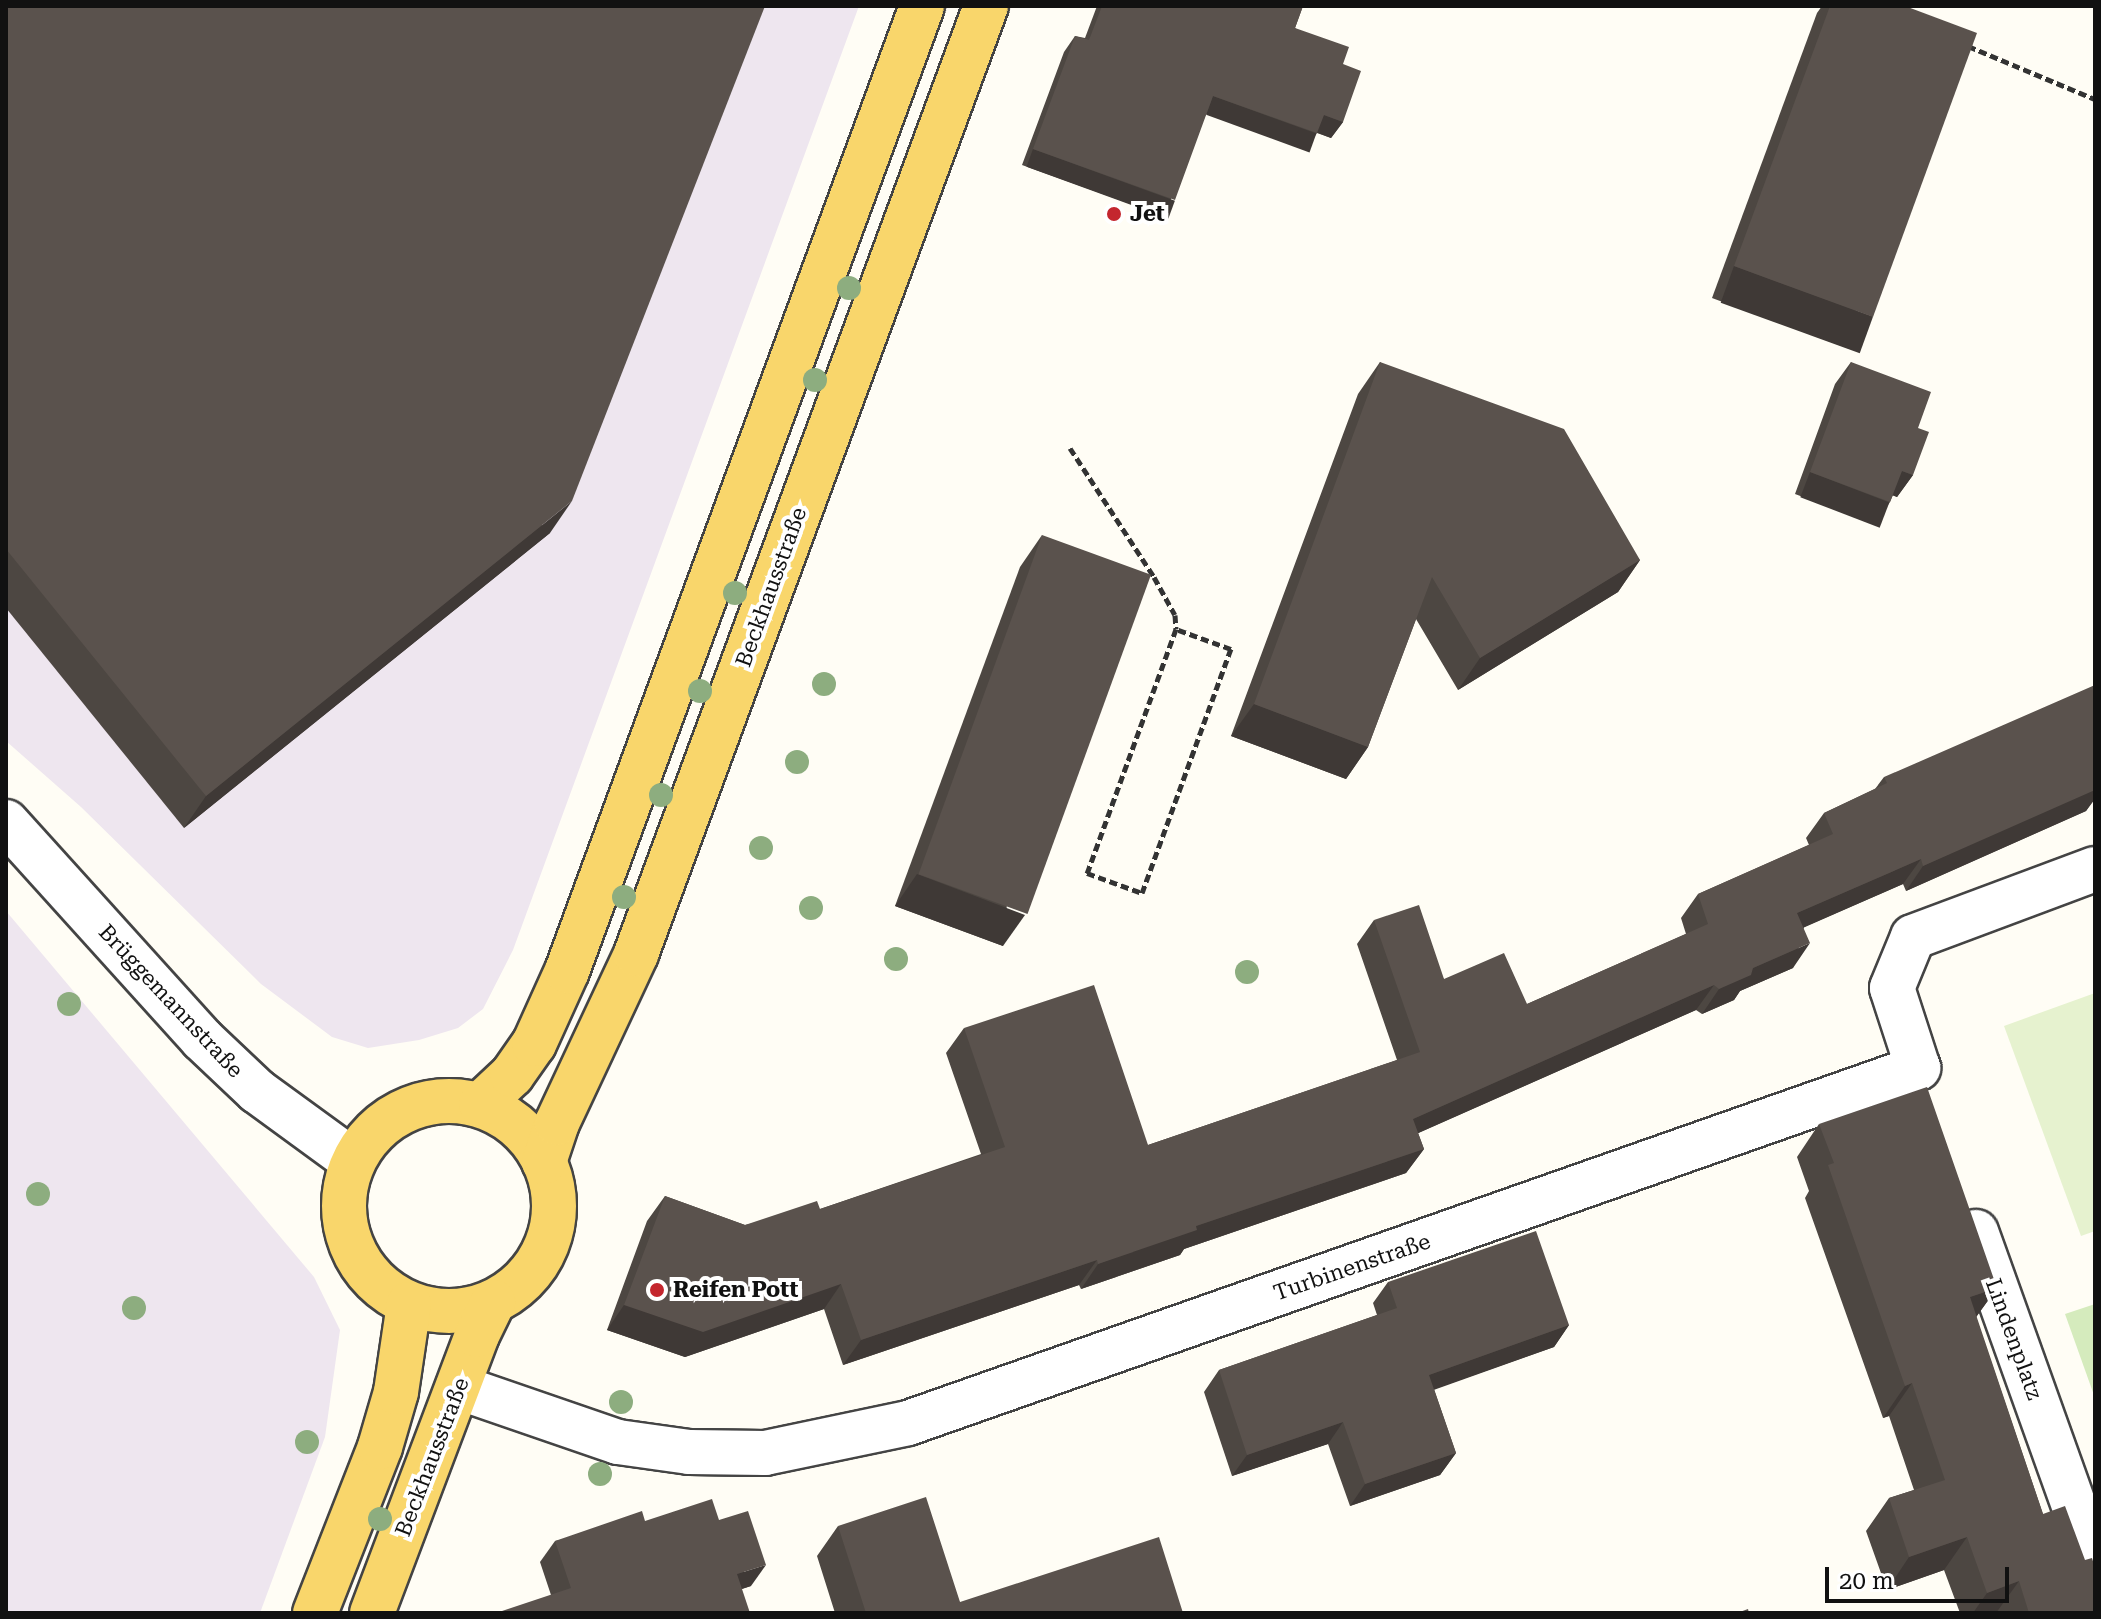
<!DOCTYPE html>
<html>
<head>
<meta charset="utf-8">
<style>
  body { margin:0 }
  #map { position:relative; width:2101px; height:1619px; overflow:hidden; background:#fffdf5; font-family:"Roboto Serif",serif }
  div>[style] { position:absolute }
  .industrial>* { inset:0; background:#eee6ef }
  .green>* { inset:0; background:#d5ebbd }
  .pitch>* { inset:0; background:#e6f2cf }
  .path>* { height:5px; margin-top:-2.5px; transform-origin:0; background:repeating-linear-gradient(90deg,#333 0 8px,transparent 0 12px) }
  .roads { filter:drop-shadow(2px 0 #444) drop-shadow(-2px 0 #444) drop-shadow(0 2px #444) drop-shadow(0 -2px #444) }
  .minor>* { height:44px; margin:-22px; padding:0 22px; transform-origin:22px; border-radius:22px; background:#fff }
  .major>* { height:44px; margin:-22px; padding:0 22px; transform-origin:22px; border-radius:22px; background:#f9d66b }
  .major>.ring { margin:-22px; padding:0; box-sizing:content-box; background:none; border:44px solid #f9d66b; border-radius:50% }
  .trees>* { width:24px; height:24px; margin:-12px; border-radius:50%; background:#8dad7f }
  .wall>* { inset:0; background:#4d4742 }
  .shaded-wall>* { inset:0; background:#3f3936; transform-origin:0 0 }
  .building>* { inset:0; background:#5a524d; transform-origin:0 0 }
  .dots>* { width:22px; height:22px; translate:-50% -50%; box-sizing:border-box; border:4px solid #fff; border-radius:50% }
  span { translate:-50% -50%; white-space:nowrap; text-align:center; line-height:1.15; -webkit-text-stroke:8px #fff; paint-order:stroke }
  .poi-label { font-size:22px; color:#111; font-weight:700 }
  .left { translate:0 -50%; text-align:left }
  .street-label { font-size:22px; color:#111 }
  .frame { position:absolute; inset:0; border:8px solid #111; pointer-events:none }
  .scale { position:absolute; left:1825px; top:1567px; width:184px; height:36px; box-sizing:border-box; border:4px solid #111; border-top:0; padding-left:10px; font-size:24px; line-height:28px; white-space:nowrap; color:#111; -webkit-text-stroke:6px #fff; paint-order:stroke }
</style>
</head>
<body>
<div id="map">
  <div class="industrial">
    <i style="clip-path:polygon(6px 6px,859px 6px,513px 950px,483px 1009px,458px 1028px,419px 1040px,368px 1048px,332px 1037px,261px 984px,81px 807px,6px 741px)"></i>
    <i style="clip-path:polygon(6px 911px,314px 1277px,340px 1330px,325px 1437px,260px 1613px,6px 1613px)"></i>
  </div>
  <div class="green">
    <i style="clip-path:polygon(2095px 1304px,2095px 1398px,2065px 1314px)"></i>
  </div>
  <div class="pitch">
    <i style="clip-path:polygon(2095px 993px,2095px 1231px,2081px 1236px,2004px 1026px)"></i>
  </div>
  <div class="path">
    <i style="left:1968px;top:46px;width:138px;rotate:22.7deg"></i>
    <i style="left:1070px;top:448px;width:154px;rotate:56.9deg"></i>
    <i style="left:1154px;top:577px;width:43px;rotate:61.1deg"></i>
    <i style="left:1175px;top:615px;width:14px;rotate:86deg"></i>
    <i style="left:1176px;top:629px;width:260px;rotate:110deg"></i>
    <i style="left:1087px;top:873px;width:59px;rotate:20deg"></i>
    <i style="left:1142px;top:893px;width:260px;rotate:-70deg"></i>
    <i style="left:1231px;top:649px;width:59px;rotate:-160deg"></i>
  </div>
  <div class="roads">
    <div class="minor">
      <i style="left:6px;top:822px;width:292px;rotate:47.9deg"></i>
      <i style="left:202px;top:1039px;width:76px;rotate:43.4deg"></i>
      <i style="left:257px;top:1091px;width:119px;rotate:36.1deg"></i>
      <i style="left:1976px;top:1232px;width:354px;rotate:70.3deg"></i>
      <i style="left:458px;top:1387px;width:169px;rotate:19deg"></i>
      <i style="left:618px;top:1442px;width:72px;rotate:8deg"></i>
      <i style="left:689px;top:1452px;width:76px;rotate:0.8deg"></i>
      <i style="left:765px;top:1453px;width:146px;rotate:-11.8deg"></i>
      <i style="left:908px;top:1423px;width:1071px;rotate:-19.37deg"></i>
      <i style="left:1918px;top:1068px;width:84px;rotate:-108deg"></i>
      <i style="left:1892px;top:988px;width:55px;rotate:-67.6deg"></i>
      <i style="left:1913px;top:937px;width:194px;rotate:-20.5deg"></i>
    </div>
    <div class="major">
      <i class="ring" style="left:344px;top:1101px;width:166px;height:166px"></i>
      <i style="left:481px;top:1104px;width:42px;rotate:-43.1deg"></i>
      <i style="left:512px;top:1075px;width:38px;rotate:-55deg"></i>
      <i style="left:534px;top:1044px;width:80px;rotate:-65.7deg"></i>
      <i style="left:567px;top:971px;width:1028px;rotate:-69.8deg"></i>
      <i style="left:544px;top:1162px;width:41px;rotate:-71.6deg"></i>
      <i style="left:557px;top:1123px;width:187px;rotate:-64.9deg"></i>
      <i style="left:636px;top:954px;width:1011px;rotate:-69.74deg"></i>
      <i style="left:315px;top:1613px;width:178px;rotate:-68.6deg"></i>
      <i style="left:380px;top:1447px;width:57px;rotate:-73.8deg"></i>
      <i style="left:396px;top:1392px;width:89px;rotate:-81.6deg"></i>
      <i style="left:372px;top:1613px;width:297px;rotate:-69.3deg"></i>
      <i style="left:477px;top:1335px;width:37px;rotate:-64deg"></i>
    </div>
  </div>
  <div class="trees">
    <i style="left:849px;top:288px"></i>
    <i style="left:815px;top:380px"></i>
    <i style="left:735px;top:593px"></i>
    <i style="left:824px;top:684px"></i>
    <i style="left:700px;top:691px"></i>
    <i style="left:797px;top:762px"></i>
    <i style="left:661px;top:795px"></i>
    <i style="left:761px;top:848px"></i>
    <i style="left:624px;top:897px"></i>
    <i style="left:811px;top:908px"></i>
    <i style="left:896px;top:959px"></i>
    <i style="left:1247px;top:972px"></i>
    <i style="left:69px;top:1004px"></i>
    <i style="left:38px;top:1194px"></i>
    <i style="left:134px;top:1308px"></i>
    <i style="left:621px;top:1402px"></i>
    <i style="left:307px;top:1442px"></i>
    <i style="left:600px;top:1474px"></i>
    <i style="left:380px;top:1519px"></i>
  </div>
  <div class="wall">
    <i style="clip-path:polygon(6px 6px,550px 533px,184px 828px,6px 608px)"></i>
    <i style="clip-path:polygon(1097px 6px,1303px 6px,1295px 28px,1343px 64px,1343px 122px,1331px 138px,1317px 133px,1306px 149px,1206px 114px,1164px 216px,1022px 165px,1064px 52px,1075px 36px,1085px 38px)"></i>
    <i style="clip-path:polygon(1822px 6px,1905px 6px,1850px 349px,1712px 298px,1817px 13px)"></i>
    <i style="clip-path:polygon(1380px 362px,1640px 560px,1618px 592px,1458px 690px,1416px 619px,1368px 747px,1346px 779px,1231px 736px,1358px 394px)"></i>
    <i style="clip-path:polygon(1851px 362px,1913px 475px,1897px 497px,1893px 495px,1890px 502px,1875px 524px,1795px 494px,1835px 384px)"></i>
    <i style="clip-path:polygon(1042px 535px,1003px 946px,895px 906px,1020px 567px)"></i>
    <i style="clip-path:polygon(1884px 777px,2094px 799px,2086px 811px,1906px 891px,1903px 884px,1804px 927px,1793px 968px,1740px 991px,1734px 1000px,1702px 1014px,1696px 1010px,1418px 1133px,1424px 1149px,1406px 1173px,1184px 1249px,1180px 1255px,1081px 1289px,1079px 1285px,843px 1365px,824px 1309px,685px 1357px,607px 1330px,647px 1221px,665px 1196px,745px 1225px,820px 1209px,981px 1154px,946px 1053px,964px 1028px,1148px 1145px,1397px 1060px,1357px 944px,1374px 920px,1444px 979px,1527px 1004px,1686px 934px,1681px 918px,1698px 894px,1809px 845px,1806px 838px,1824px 813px,1875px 789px)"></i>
    <i style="clip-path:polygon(1819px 1124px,1997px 1288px,1976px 1317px,2043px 1514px,2095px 1613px,1960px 1613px,1944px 1570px,1887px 1590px,1866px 1531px,1889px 1498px,1914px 1490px,1889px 1416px,1883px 1418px,1805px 1198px,1809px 1191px,1797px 1157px)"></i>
    <i style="clip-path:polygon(1388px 1282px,1569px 1325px,1554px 1347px,1434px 1389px,1456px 1453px,1440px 1475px,1350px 1506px,1328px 1444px,1232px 1476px,1204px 1392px,1219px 1370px,1377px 1315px,1373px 1303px)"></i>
    <i style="clip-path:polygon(719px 1520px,751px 1586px,742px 1589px,551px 1595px,540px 1562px,555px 1541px,645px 1521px)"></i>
    <i style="clip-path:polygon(838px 1526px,960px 1602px,1183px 1613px,835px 1613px,817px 1556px)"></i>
  </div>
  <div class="shaded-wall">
    <i style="left:1213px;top:96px;width:110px;height:20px;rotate:20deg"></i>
    <i style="clip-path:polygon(1324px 115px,1343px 122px,1331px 138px,1313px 131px)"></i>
    <i style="left:1033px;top:149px;width:151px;height:19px;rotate:20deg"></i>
    <i style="left:1734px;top:266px;width:148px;height:39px;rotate:20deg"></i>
    <i style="clip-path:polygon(1902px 471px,1913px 475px,1897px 497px,1886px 493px)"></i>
    <i style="left:1810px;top:472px;width:85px;height:27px;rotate:21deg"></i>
    <i style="clip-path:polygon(572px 501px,550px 533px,184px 828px,206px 796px)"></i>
    <i style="clip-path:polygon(1640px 560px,1618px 592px,1458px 690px,1480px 658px)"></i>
    <i style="clip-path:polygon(1254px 704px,1368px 747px,1346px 779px,1231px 736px)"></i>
    <i style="clip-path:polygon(2095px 787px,2095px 799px,2086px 811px,1906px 891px,1923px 866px)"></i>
    <i style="clip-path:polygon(1921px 859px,1903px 884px,1780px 938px,1797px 913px)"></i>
    <i style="clip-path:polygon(917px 874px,1025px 915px,1003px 946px,895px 906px)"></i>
    <i style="clip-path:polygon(1810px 943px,1793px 968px,1740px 991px,1734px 1000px,1702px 1014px,1719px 989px,1753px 968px)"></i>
    <i style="clip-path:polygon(1714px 985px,1696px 1010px,1396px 1143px,1413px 1119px)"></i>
    <i style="clip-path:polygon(1424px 1149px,1406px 1173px,1184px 1249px,1180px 1255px,1081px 1289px,1098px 1264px,1196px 1226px)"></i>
    <i style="clip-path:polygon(1097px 1260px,1079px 1285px,843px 1365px,861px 1340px)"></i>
    <i style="clip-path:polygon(841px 1284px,824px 1309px,685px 1357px,607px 1330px,624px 1305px)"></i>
    <i style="clip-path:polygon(1997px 1288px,1974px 1320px,1970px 1297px)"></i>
    <i style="clip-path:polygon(1569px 1325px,1554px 1347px,1414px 1397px,1429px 1375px)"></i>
    <i style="clip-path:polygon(1912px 1383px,1889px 1416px,1883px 1418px,1905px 1386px)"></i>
    <i style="clip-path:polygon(1343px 1422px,1328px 1444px,1232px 1476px,1247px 1455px)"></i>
    <i style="clip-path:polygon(1456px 1453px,1440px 1475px,1350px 1506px,1365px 1484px)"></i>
    <i style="clip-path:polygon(1967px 1537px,1944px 1570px,1887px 1590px,1909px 1557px)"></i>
    <i style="clip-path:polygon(766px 1565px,751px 1586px,722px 1595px,737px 1574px)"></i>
    <i style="clip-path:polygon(2019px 1581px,1996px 1613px,1973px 1613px,1987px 1593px)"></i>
  </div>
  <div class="building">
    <i style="clip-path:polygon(6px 6px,765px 6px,572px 501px,206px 796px,6px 549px)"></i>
    <i style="clip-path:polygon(1102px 6px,1303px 6px,1295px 28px,1349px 47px,1343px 64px,1361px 71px,1343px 122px,1324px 115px,1317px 133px,1213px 96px,1175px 200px,1033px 149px,1075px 36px,1089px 40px)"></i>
    <i style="clip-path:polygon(1830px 6px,1905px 6px,1977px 33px,1873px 317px,1734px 266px)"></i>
    <i style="clip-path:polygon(1380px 362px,1564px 429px,1640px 560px,1480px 658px,1432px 577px,1368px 747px,1254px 704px)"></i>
    <i style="clip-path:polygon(1851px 362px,1931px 392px,1918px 428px,1929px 432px,1913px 475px,1902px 471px,1890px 502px,1810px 472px)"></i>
    <i style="left:1042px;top:535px;width:116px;height:361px;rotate:20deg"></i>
    <i style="clip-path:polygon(2095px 685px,2095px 790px,1923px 866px,1921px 859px,1797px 913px,1810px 943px,1753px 968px,1751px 975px,1719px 989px,1714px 985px,1413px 1119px,1424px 1149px,1196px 1226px,1197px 1230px,1098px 1264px,1097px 1260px,861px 1340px,841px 1284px,703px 1332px,624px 1305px,665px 1196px,745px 1225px,817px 1201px,820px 1209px,1005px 1147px,964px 1028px,1094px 985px,1148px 1145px,1420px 1052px,1374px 920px,1419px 905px,1444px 979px,1504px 953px,1527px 1004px,1708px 924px,1698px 894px,1833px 834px,1824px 813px,1887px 783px,1884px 777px)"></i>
    <i style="clip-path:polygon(1927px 1087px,1997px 1288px,1970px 1297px,2043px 1514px,2065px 1506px,2085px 1560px,2092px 1558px,2095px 1568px,2095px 1613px,2029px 1613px,2019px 1581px,1987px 1593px,1967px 1537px,1909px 1557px,1889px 1498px,1945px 1480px,1912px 1383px,1905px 1386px,1828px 1165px,1834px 1163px,1819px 1124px)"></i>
    <i style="clip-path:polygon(1536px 1231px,1569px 1325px,1429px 1375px,1456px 1453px,1365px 1484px,1343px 1422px,1247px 1455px,1219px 1370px,1397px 1308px,1388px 1282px)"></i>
    <i style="clip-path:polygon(926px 1497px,960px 1602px,1159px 1537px,1183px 1613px,866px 1613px,838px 1526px)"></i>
    <i style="clip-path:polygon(712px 1499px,719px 1520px,748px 1511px,766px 1565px,737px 1574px,750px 1613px,496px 1613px,571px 1588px,555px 1541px,642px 1511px,645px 1521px)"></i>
    <i style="clip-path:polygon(1748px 1609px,1749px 1613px,1737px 1613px)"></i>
  </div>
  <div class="dots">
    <i style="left:1114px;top:214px;background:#c4262e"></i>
    <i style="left:657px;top:1290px;background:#c4262e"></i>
  </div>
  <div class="poi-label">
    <span class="left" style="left:1130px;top:214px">Jet</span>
    <span class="left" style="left:673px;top:1290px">Reifen Pott</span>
  </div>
  <div class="street-label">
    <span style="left:771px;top:587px;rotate:-70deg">Beckhausstraße</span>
    <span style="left:171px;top:1001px;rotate:47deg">Brüggemannstraße</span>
    <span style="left:1352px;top:1267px;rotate:-19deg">Turbinenstraße</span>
    <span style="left:2014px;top:1339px;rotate:70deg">Lindenplatz</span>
    <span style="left:432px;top:1457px;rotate:-69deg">Beckhausstraße</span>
  </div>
  <div class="frame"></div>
  <div class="scale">20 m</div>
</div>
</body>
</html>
